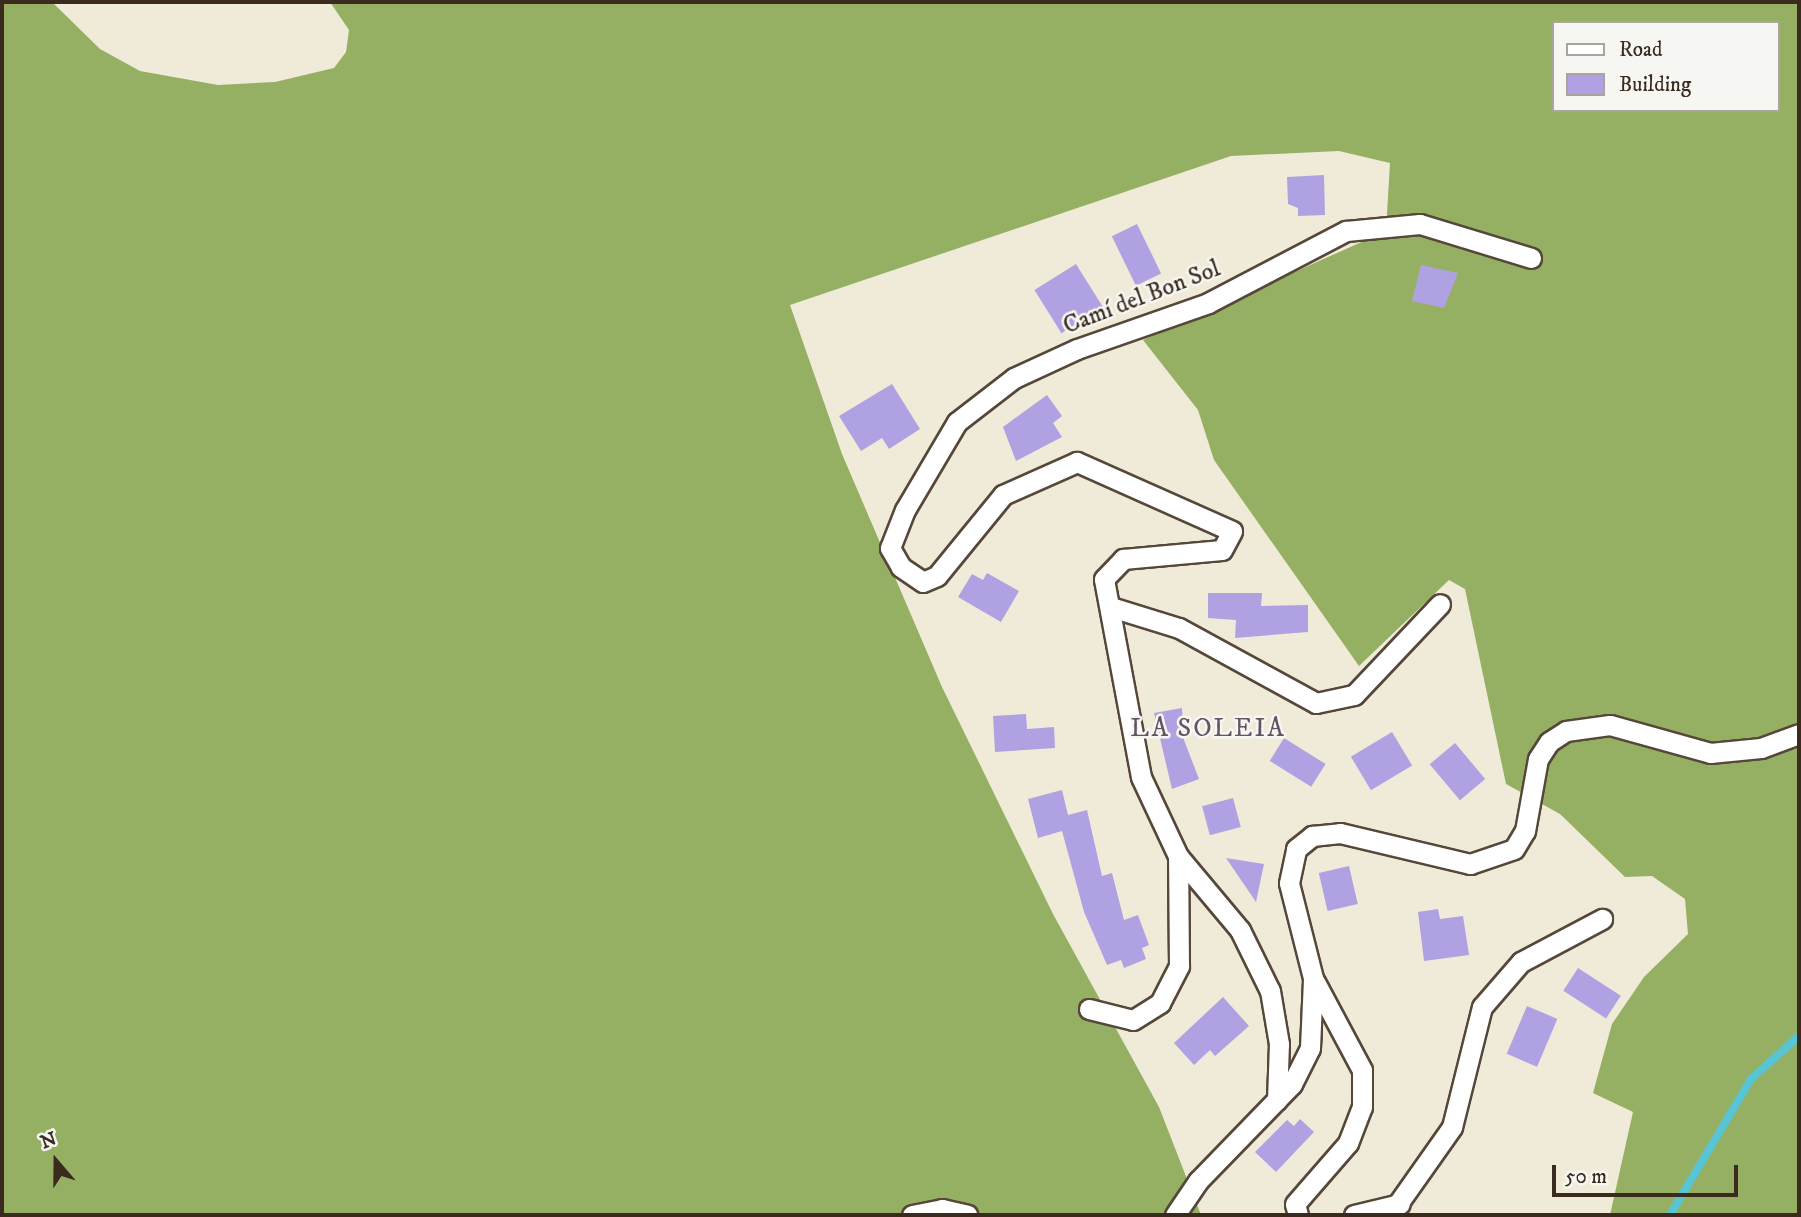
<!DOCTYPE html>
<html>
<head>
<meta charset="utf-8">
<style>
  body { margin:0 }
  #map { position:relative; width:1801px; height:1217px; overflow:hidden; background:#efebd8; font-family:"IM FELL DW Pica",serif }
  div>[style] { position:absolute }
  .forest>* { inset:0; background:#95b062 }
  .stream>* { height:8px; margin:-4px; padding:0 4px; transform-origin:4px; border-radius:4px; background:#59c4d4 }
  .building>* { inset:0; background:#b0a2e2; transform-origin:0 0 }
  .roads { filter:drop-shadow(2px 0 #56473a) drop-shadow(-2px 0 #56473a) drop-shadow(0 2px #56473a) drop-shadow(0 -2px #56473a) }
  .minor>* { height:19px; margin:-9.5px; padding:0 9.5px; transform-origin:9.5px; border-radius:9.5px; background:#fff }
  span { translate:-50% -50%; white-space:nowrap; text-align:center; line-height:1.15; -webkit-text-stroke:5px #f6f6f2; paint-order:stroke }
  .street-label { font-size:24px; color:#3b2a1e }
  .neighbourhood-label { font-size:26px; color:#645463; letter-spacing:2px }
  .frame { position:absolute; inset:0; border:4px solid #3b2a1e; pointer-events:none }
  .legend { position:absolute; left:1552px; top:21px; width:228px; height:91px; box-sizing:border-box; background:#f6f6f2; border:2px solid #aba49d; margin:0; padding:9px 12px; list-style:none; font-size:21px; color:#3b2a1e }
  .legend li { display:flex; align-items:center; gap:14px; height:35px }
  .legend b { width:35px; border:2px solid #aba49d }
  .north { position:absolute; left:21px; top:1126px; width:70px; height:70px; -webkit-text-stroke:5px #f6f6f2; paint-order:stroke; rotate:340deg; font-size:19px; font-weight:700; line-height:28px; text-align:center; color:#3b2a1e }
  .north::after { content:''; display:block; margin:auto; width:24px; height:32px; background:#3b2a1e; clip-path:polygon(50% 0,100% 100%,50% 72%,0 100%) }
  .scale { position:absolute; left:1552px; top:1165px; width:186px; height:32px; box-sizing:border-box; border:4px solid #3b2a1e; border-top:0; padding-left:9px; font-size:21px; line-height:24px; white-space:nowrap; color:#3b2a1e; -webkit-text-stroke:5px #f6f6f2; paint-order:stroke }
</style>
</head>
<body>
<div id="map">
  <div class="forest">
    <i style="clip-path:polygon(evenodd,2px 2px,52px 2px,100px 49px,140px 71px,218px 85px,275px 82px,334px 68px,346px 52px,349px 30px,330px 2px,1799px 2px,1799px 1215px,1610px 1215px,1633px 1112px,1593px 1093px,1612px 1024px,1644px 977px,1688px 934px,1685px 899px,1652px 876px,1625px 877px,1560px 814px,1506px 784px,1465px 589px,1449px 580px,1359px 666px,1214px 460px,1198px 410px,1143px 340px,1386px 231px,1390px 163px,1339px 151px,1231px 156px,790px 305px,842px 454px,942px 687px,1053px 914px,1159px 1107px,1201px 1215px,2px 1215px,2px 2px,1554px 23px,1778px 23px,1778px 110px,1554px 110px,1554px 23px)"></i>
  </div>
  <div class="stream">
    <i style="left:1670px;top:1215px;width:158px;rotate:-59.2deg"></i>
    <i style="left:1751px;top:1079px;width:64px;rotate:-41.9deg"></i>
  </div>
  <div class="building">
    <i style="clip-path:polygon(1324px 175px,1325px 215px,1298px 216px,1298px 208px,1288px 204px,1287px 177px)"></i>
    <i style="left:1137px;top:224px;width:55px;height:28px;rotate:64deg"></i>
    <i style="left:1076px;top:264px;width:51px;height:49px;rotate:58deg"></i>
    <i style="clip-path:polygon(1421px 265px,1458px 273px,1444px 308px,1412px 301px)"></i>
    <i style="clip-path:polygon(892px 384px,920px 429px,889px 449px,882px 438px,861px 451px,839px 416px)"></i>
    <i style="clip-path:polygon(1047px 395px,1062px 416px,1053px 423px,1062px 437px,1016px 461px,1003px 427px)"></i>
    <i style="clip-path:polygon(987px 573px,1019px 591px,1001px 622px,958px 597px,972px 574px,983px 580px)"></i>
    <i style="clip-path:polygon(1208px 593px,1262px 593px,1261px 606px,1308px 605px,1308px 632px,1235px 638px,1236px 620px,1208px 618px)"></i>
    <i style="clip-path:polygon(1182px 708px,1184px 740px,1199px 779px,1172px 789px,1154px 713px)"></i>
    <i style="clip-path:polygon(1026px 714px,1027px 729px,1054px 727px,1055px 748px,995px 752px,993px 716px)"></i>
    <i style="left:1392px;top:732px;width:39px;height:48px;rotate:59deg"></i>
    <i style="left:1284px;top:738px;width:49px;height:27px;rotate:32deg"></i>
    <i style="left:1455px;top:743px;width:47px;height:33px;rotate:50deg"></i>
    <i style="clip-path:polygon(1062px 790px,1068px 815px,1087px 810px,1102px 876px,1112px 873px,1124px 920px,1138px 915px,1149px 945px,1142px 948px,1146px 959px,1124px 968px,1121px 960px,1107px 965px,1084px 912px,1062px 831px,1038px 838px,1028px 799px)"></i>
    <i style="left:1233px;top:798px;width:30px;height:32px;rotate:75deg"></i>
    <i style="clip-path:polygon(1226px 858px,1264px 864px,1256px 902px)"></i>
    <i style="left:1349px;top:866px;width:39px;height:31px;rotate:77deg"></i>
    <i style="clip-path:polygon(1438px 909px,1440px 919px,1463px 916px,1469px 955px,1424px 961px,1418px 912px)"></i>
    <i style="left:1578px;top:968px;width:51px;height:27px;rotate:33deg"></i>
    <i style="clip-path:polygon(1223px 997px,1249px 1026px,1215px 1056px,1210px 1050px,1194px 1065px,1174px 1043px)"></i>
    <i style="left:1527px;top:1006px;width:33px;height:52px;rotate:23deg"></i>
    <i style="clip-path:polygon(1300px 1119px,1314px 1132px,1276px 1172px,1255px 1152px,1287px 1120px,1294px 1126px)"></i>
  </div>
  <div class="roads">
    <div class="minor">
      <i style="left:1111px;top:607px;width:71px;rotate:17.2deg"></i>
      <i style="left:1179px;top:628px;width:156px;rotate:28.7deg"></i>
      <i style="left:1316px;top:703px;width:39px;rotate:-12deg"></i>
      <i style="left:1354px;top:695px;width:125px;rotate:-46.6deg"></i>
      <i style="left:1089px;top:1009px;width:45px;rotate:14deg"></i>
      <i style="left:1133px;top:1020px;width:32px;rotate:-32deg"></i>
      <i style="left:1160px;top:1003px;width:42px;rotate:-62.8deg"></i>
      <i style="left:1179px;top:966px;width:110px;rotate:-90.5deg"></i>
      <i style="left:1277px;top:1100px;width:56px;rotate:-88deg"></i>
      <i style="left:1279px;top:1044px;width:54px;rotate:-99.6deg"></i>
      <i style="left:1270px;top:991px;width:68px;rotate:-116.2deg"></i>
      <i style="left:1240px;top:930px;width:97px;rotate:-130deg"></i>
      <i style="left:1178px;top:856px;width:87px;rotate:-115.1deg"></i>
      <i style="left:1141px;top:777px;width:201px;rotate:-100.6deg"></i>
      <i style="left:1104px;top:579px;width:28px;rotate:-46deg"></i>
      <i style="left:1123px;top:559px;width:99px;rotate:-5.2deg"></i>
      <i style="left:1222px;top:550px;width:21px;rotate:-62deg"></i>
      <i style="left:1232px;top:531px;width:170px;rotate:-156deg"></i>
      <i style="left:1077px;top:462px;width:81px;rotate:156deg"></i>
      <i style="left:1003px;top:495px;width:104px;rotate:129.2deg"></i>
      <i style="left:937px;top:576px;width:15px;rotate:157deg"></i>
      <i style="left:923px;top:582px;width:27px;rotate:-146deg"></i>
      <i style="left:901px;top:567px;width:22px;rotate:-120deg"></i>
      <i style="left:890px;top:548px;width:41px;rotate:-68.5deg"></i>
      <i style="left:905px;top:510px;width:102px;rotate:-59.4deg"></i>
      <i style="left:957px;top:422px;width:72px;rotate:-37.7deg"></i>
      <i style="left:1014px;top:378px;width:69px;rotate:-24.7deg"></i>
      <i style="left:1077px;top:349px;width:139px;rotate:-19.3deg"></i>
      <i style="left:1208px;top:303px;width:156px;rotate:-27.6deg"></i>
      <i style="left:1346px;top:231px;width:74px;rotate:-5.4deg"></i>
      <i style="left:1420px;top:224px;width:116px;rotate:17deg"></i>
      <i style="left:912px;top:1215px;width:31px;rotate:-11deg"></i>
      <i style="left:942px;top:1209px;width:26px;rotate:13deg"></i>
      <i style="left:1175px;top:1215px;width:41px;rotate:-55.9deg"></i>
      <i style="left:1198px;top:1181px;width:135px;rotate:-45.9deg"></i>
      <i style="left:1292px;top:1084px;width:40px;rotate:-63.4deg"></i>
      <i style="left:1310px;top:1048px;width:70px;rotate:-87.5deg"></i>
      <i style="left:1313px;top:978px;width:98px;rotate:-104.2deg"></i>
      <i style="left:1289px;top:883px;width:35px;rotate:-78deg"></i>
      <i style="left:1296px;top:849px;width:21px;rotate:-39deg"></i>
      <i style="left:1312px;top:836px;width:28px;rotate:-6deg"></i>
      <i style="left:1340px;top:833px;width:134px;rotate:13.4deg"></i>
      <i style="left:1470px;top:864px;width:46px;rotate:-18.8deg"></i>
      <i style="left:1514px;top:849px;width:21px;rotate:-59deg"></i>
      <i style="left:1525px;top:831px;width:73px;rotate:-79.8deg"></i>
      <i style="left:1538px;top:759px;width:20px;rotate:-57deg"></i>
      <i style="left:1549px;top:742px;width:20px;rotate:-33deg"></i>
      <i style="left:1566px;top:731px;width:44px;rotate:-7.8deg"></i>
      <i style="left:1610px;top:725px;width:104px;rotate:15.6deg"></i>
      <i style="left:1710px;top:753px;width:51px;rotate:-5.6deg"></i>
      <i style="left:1761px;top:748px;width:40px;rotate:-20.2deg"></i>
      <i style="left:1298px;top:1215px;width:11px;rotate:-105deg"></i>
      <i style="left:1295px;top:1204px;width:81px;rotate:-49deg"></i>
      <i style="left:1348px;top:1143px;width:39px;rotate:-69deg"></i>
      <i style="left:1362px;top:1107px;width:37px;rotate:-90deg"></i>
      <i style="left:1362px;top:1070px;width:100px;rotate:-118.1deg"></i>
      <i style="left:1354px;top:1215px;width:47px;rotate:-13.4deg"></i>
      <i style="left:1390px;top:1215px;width:108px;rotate:-54.8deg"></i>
      <i style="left:1452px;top:1127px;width:124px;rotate:-76deg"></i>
      <i style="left:1482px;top:1007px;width:60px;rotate:-49.1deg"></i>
      <i style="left:1521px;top:962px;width:92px;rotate:-28deg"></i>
    </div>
  </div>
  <div class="street-label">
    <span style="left:1142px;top:298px;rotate:-21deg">Camí del Bon Sol</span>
  </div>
  <div class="neighbourhood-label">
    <span style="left:1208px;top:729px">LA SOLEIA</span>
  </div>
  <div class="frame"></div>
  <ul class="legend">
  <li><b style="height:9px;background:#fff"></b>Road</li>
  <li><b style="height:19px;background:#b0a2e2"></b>Building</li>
  </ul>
  <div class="north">N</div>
  <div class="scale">50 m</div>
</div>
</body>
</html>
